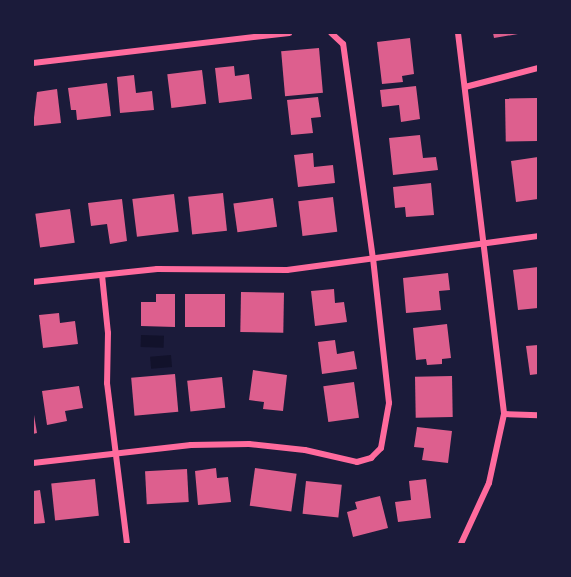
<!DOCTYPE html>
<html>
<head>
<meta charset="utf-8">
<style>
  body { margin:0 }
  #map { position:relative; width:571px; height:577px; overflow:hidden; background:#1b1b3a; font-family:Mulish,sans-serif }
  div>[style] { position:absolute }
  .water>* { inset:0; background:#12122b; transform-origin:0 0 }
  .building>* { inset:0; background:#dd5f8e; transform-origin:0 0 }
  .minor>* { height:6px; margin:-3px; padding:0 3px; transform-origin:3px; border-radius:3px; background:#ff6b9d }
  span { translate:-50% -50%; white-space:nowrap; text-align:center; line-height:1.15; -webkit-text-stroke:5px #1b1b3a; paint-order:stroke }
  .frame { position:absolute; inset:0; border:34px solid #1b1b3a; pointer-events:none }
</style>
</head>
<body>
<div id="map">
  <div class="water">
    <i style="left:141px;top:335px;width:23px;height:12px;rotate:2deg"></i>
    <i style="left:171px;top:355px;width:12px;height:21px;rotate:85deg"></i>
  </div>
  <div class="building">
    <i style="clip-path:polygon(493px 33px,518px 33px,518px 34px,494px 38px)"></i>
    <i style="clip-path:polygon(410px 38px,414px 74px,402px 76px,403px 82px,382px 84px,377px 42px)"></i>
    <i style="left:319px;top:48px;width:45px;height:38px;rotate:85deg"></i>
    <i style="clip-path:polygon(234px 66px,235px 76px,249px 74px,252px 99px,219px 103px,215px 68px)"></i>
    <i style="left:202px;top:70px;width:34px;height:35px;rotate:83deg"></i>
    <i style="clip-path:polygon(134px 75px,136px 93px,152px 91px,154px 110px,120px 113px,117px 77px)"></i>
    <i style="clip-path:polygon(107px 83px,111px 116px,77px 120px,76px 110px,71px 110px,68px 88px)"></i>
    <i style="clip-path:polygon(416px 86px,420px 119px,401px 122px,399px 105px,382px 107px,380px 90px)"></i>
    <i style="clip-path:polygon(57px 89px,61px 123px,33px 126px,37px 92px)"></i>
    <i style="clip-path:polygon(318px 97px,321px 117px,311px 118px,313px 133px,291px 135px,287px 100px)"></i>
    <i style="left:537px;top:98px;width:43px;height:32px;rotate:89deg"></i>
    <i style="clip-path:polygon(420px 135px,423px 158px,436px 157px,438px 170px,393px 175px,389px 138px)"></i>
    <i style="clip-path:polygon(313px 153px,314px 167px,333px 165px,335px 183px,298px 187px,294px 155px)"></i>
    <i style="clip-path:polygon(538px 157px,538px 199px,516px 202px,511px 161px)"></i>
    <i style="clip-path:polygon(431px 183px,434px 215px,406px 217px,405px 207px,395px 208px,393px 187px)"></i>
    <i style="left:223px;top:193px;width:38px;height:35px;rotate:84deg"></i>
    <i style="left:174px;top:194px;width:38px;height:42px;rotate:83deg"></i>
    <i style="left:333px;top:197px;width:35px;height:35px;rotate:83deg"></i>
    <i style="left:273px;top:198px;width:29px;height:40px;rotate:82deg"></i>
    <i style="clip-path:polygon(122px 199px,127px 241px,110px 244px,107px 224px,91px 226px,88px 203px)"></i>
    <i style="left:70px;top:209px;width:34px;height:35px;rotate:82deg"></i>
    <i style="clip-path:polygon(538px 267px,538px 308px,518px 310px,513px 270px)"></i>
    <i style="clip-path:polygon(448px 273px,450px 290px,439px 291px,441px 310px,406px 313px,403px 278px)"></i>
    <i style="clip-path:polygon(334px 289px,335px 303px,344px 302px,347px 322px,315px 326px,311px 291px)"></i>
    <i style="left:241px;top:292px;width:43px;height:40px;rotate:1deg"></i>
    <i style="clip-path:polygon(156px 294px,175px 294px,175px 327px,141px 326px,141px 302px,156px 302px)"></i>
    <i style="left:185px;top:294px;width:40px;height:33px"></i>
    <i style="clip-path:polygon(59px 313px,60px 323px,75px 321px,78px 344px,43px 348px,39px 315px)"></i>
    <i style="clip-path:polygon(447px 324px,451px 358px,442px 359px,442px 364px,427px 365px,426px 359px,416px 360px,413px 328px)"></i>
    <i style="clip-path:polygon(335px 340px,337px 354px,354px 351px,357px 369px,322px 374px,318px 342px)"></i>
    <i style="clip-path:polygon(538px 345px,538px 374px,530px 375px,526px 346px)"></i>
    <i style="clip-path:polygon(253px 370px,287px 375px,283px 411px,263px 409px,264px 402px,249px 400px)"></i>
    <i style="left:175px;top:374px;width:38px;height:44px;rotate:85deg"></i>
    <i style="left:452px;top:376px;width:41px;height:37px;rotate:89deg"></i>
    <i style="left:222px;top:377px;width:31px;height:35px;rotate:84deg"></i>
    <i style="left:354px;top:382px;width:36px;height:31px;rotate:82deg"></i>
    <i style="clip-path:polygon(79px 386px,83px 408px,65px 411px,67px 421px,47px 425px,42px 391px)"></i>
    <i style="clip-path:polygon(33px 409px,37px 433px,33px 434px)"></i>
    <i style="clip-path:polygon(417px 427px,452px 431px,448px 463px,422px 460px,424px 448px,414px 447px)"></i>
    <i style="clip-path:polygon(216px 468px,217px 478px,228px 477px,231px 502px,198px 505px,195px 471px)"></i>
    <i style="left:255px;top:468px;width:42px;height:38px;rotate:8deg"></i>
    <i style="left:187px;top:469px;width:33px;height:42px;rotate:87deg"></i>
    <i style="left:95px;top:479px;width:37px;height:44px;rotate:84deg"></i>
    <i style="clip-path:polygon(426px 479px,431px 518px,398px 522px,395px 502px,411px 500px,409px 481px)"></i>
    <i style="left:306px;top:481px;width:36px;height:33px;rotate:6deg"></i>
    <i style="clip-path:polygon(40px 490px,45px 523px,33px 524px,33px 491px)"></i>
    <i style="clip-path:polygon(380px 496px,388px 528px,353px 537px,347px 512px,357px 509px,355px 502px)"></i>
  </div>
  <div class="minor">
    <i style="left:458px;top:33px;width:384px;rotate:83.1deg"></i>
    <i style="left:504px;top:414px;width:71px;rotate:102.3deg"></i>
    <i style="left:489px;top:483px;width:67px;rotate:114.7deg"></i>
    <i style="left:33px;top:63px;width:258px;rotate:-6.7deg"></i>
    <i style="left:465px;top:87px;width:75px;rotate:-14.6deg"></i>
    <i style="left:102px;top:275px;width:58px;rotate:84.1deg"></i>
    <i style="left:108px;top:333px;width:50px;rotate:91.1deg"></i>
    <i style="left:107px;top:383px;width:162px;rotate:82.9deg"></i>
    <i style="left:33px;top:282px;width:125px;rotate:-6deg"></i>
    <i style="left:157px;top:269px;width:130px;rotate:0.4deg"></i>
    <i style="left:287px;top:270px;width:253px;rotate:-7.7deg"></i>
    <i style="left:504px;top:414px;width:34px;rotate:2deg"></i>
    <i style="left:33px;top:463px;width:159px;rotate:-6.5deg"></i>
    <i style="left:191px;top:445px;width:58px;rotate:-1deg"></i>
    <i style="left:249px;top:444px;width:56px;rotate:6.1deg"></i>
    <i style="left:305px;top:450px;width:53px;rotate:13deg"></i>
    <i style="left:357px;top:462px;width:15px;rotate:-16deg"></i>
    <i style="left:371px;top:458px;width:14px;rotate:-45deg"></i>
    <i style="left:381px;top:448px;width:46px;rotate:-79.9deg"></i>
    <i style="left:389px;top:403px;width:145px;rotate:-96.3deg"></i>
    <i style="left:373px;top:259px;width:217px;rotate:-97.9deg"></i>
    <i style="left:343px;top:44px;width:16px;rotate:-137deg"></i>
  </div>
  <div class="frame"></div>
</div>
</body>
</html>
